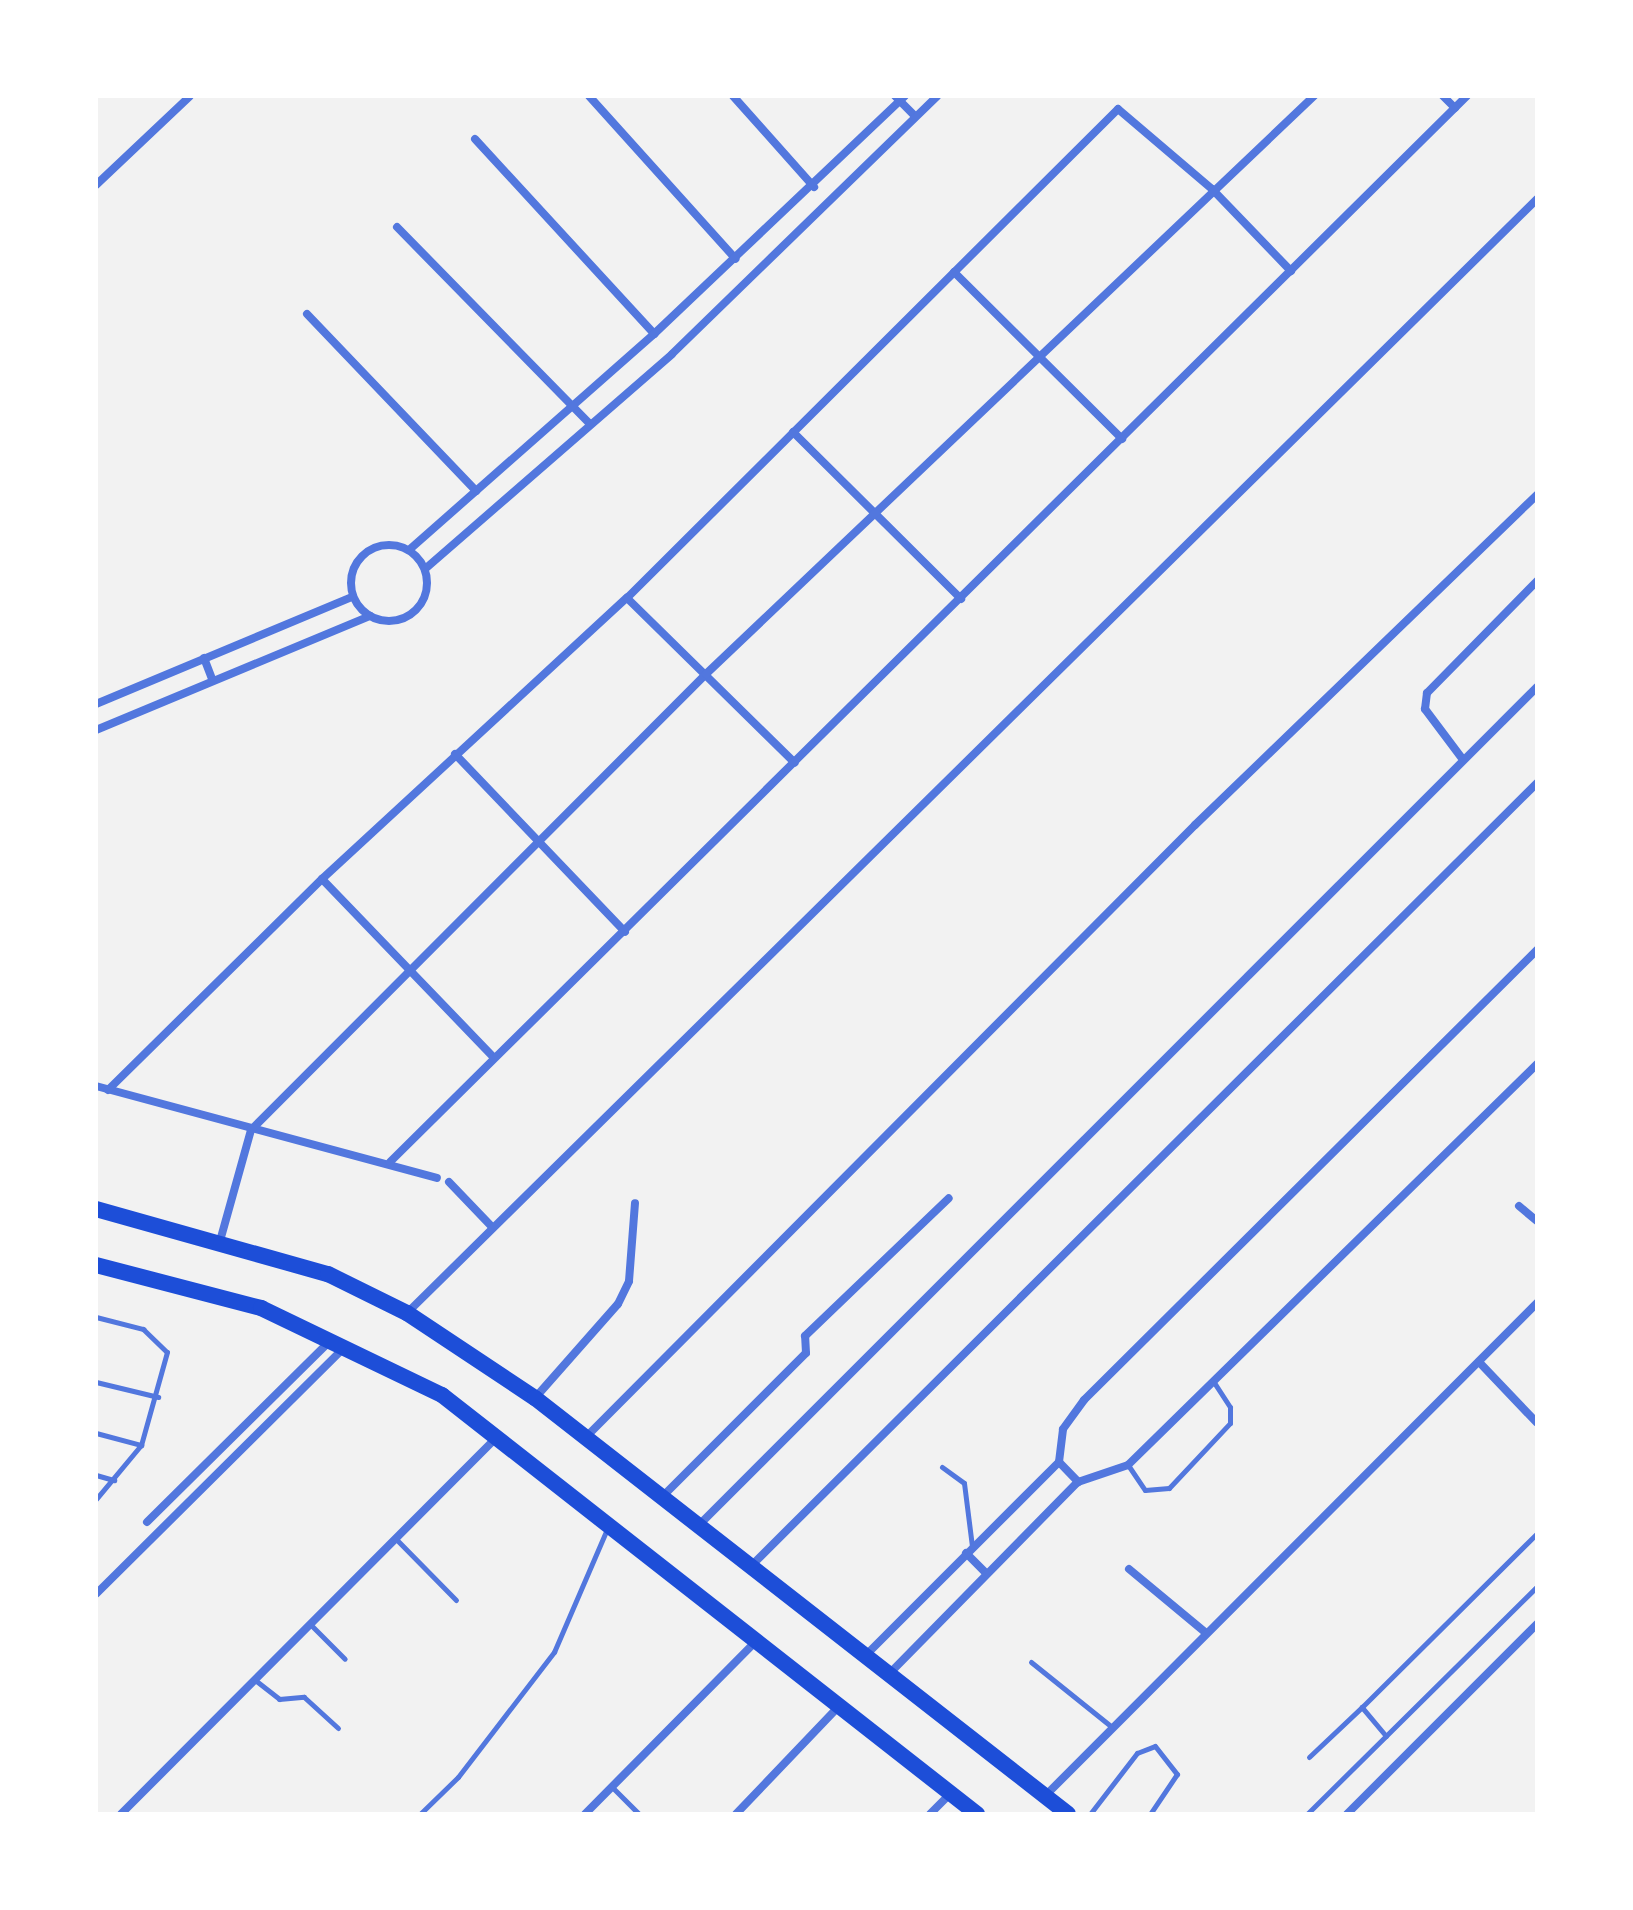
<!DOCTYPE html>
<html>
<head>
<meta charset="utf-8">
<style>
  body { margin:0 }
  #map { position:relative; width:1633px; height:1910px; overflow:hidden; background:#f2f2f2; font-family:"Alegreya Sans",sans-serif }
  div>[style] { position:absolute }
  .service>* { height:5px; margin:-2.5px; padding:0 2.5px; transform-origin:2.5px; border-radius:2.5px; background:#5277de }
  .minor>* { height:8px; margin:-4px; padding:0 4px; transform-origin:4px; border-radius:4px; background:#5277de }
  .minor>.ring { margin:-4px; padding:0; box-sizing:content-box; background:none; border:8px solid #5277de; border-radius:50% }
  .primary>* { height:16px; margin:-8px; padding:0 8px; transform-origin:8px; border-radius:8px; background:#1d4ed8 }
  span { translate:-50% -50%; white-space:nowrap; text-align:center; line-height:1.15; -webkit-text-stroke:6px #fff; paint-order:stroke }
  .frame { position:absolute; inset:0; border:98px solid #fff; pointer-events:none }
</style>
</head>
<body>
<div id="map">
  <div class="service">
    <i style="left:96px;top:1317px;width:49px;rotate:14.3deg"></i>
    <i style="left:143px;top:1329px;width:33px;rotate:44deg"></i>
    <i style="left:167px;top:1352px;width:97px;rotate:105.6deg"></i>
    <i style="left:141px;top:1445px;width:70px;rotate:129.8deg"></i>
    <i style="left:96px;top:1382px;width:64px;rotate:13.6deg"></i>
    <i style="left:96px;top:1433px;width:47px;rotate:14.9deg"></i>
    <i style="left:1128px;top:1465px;width:30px;rotate:56deg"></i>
    <i style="left:1145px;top:1490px;width:24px;rotate:-5deg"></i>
    <i style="left:1169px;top:1488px;width:89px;rotate:-46.8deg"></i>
    <i style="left:1230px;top:1423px;width:16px;rotate:-90deg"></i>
    <i style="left:1230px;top:1407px;width:30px;rotate:-123deg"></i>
    <i style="left:942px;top:1467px;width:27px;rotate:36deg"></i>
    <i style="left:964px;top:1483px;width:64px;rotate:82.8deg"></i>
    <i style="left:96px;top:1475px;width:19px;rotate:16deg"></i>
    <i style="left:395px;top:1538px;width:87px;rotate:45.5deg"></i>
    <i style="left:310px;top:1624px;width:49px;rotate:45deg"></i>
    <i style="left:1031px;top:1662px;width:105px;rotate:38.8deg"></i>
    <i style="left:255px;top:1680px;width:31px;rotate:38deg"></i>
    <i style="left:279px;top:1699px;width:25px;rotate:-5deg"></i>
    <i style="left:304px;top:1697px;width:46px;rotate:42.4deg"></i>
    <i style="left:1386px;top:1736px;width:38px;rotate:-130deg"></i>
    <i style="left:1362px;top:1707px;width:247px;rotate:-44.8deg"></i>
    <i style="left:1309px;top:1757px;width:73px;rotate:-43.3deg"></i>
    <i style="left:612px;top:1787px;width:38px;rotate:45deg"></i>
    <i style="left:420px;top:1814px;width:53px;rotate:-44.2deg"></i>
    <i style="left:458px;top:1777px;width:158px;rotate:-52.5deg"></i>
    <i style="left:554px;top:1652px;width:134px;rotate:-66.7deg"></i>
    <i style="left:1090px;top:1814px;width:77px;rotate:-52.4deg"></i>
    <i style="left:1137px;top:1753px;width:19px;rotate:-21deg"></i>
    <i style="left:1155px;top:1746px;width:36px;rotate:52deg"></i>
    <i style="left:1177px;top:1774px;width:48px;rotate:124deg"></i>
    <i style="left:1307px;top:1814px;width:324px;rotate:-44.7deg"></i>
  </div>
  <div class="minor">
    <i style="left:589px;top:96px;width:219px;rotate:48deg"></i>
    <i style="left:733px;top:96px;width:122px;rotate:48.3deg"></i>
    <i style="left:895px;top:96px;width:28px;rotate:45deg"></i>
    <i style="left:1443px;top:96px;width:17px;rotate:45deg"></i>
    <i style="left:475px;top:139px;width:265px;rotate:47.4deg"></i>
    <i style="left:96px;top:185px;width:129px;rotate:-43.4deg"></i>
    <i style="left:397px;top:227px;width:273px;rotate:45.6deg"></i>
    <i style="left:954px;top:272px;width:237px;rotate:44.8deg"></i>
    <i style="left:307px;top:314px;width:245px;rotate:46.3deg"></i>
    <i style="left:793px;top:432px;width:237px;rotate:44.8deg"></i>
    <i class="ring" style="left:351px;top:545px;width:68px;height:68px"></i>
    <i style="left:409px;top:550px;width:327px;rotate:-41.4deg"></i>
    <i style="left:654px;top:334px;width:346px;rotate:-43.5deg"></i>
    <i style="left:425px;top:569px;width:327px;rotate:-41deg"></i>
    <i style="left:672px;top:354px;width:370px;rotate:-44.2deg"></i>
    <i style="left:627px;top:598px;width:235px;rotate:44.5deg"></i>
    <i style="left:204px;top:658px;width:22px;rotate:69deg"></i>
    <i style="left:96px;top:704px;width:277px;rotate:-22.7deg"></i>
    <i style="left:96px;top:730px;width:297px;rotate:-22.6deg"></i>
    <i style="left:455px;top:754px;width:246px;rotate:46.3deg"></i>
    <i style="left:1461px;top:757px;width:60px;rotate:-126.9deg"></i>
    <i style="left:1425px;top:709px;width:16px;rotate:-83deg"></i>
    <i style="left:1427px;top:693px;width:157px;rotate:-45.5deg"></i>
    <i style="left:322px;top:879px;width:248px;rotate:46.1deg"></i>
    <i style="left:96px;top:1086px;width:353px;rotate:15.1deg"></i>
    <i style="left:108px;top:1090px;width:301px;rotate:-44.6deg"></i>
    <i style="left:322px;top:879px;width:415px;rotate:-42.7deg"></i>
    <i style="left:627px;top:598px;width:693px;rotate:-44.88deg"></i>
    <i style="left:1118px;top:109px;width:123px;rotate:40.4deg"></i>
    <i style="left:1212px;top:189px;width:114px;rotate:46.1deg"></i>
    <i style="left:390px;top:1162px;width:1515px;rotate:-44.71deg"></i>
    <i style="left:449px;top:1182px;width:61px;rotate:46.3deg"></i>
    <i style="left:1519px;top:1206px;width:23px;rotate:40deg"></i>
    <i style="left:220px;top:1241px;width:115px;rotate:-74.4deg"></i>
    <i style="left:251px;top:1130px;width:644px;rotate:-45.06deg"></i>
    <i style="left:706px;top:674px;width:839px;rotate:-43.55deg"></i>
    <i style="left:407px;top:1313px;width:1587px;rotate:-44.59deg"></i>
    <i style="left:1479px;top:1362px;width:84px;rotate:46.4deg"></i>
    <i style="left:535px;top:1398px;width:125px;rotate:-48.6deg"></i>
    <i style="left:618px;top:1304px;width:25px;rotate:-64deg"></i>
    <i style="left:629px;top:1281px;width:78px;rotate:-85.6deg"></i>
    <i style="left:586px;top:1437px;width:863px;rotate:-45.14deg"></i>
    <i style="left:1195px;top:825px;width:475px;rotate:-44deg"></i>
    <i style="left:1059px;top:1462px;width:28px;rotate:46deg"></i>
    <i style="left:663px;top:1496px;width:202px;rotate:-45deg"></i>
    <i style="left:806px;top:1353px;width:17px;rotate:-93deg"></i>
    <i style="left:805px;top:1336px;width:199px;rotate:-43.8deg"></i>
    <i style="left:147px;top:1522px;width:260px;rotate:-44.7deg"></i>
    <i style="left:699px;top:1525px;width:1185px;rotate:-45deg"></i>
    <i style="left:966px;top:1553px;width:28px;rotate:45deg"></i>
    <i style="left:751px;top:1566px;width:1109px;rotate:-44.89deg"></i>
    <i style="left:1129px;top:1569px;width:100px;rotate:39.7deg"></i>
    <i style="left:96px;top:1594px;width:352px;rotate:-44.8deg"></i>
    <i style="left:865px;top:1656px;width:274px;rotate:-45deg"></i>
    <i style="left:1059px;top:1462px;width:33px;rotate:-83deg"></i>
    <i style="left:1063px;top:1429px;width:36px;rotate:-54deg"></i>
    <i style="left:1084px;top:1400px;width:639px;rotate:-44.81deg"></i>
    <i style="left:889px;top:1674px;width:269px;rotate:-45.5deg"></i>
    <i style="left:1078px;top:1482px;width:53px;rotate:-18.8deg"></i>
    <i style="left:1128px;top:1465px;width:573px;rotate:-44.43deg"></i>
    <i style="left:1045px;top:1796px;width:697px;rotate:-45.06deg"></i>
    <i style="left:121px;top:1814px;width:531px;rotate:-45.08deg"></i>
    <i style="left:585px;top:1814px;width:242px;rotate:-45.3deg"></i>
    <i style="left:736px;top:1814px;width:151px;rotate:-46.3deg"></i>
    <i style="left:930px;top:1814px;width:30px;rotate:-45deg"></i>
    <i style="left:1347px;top:1814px;width:269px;rotate:-45deg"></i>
  </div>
  <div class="primary">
    <i style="left:96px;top:1209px;width:241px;rotate:15.7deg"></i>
    <i style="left:328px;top:1274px;width:88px;rotate:26.3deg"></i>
    <i style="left:407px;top:1313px;width:154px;rotate:33.6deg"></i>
    <i style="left:535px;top:1398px;width:676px;rotate:37.97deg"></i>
    <i style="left:96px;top:1265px;width:171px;rotate:14.6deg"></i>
    <i style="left:261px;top:1308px;width:201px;rotate:25.7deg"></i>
    <i style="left:442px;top:1395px;width:680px;rotate:38.07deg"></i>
  </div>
  <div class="frame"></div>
</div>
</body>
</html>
